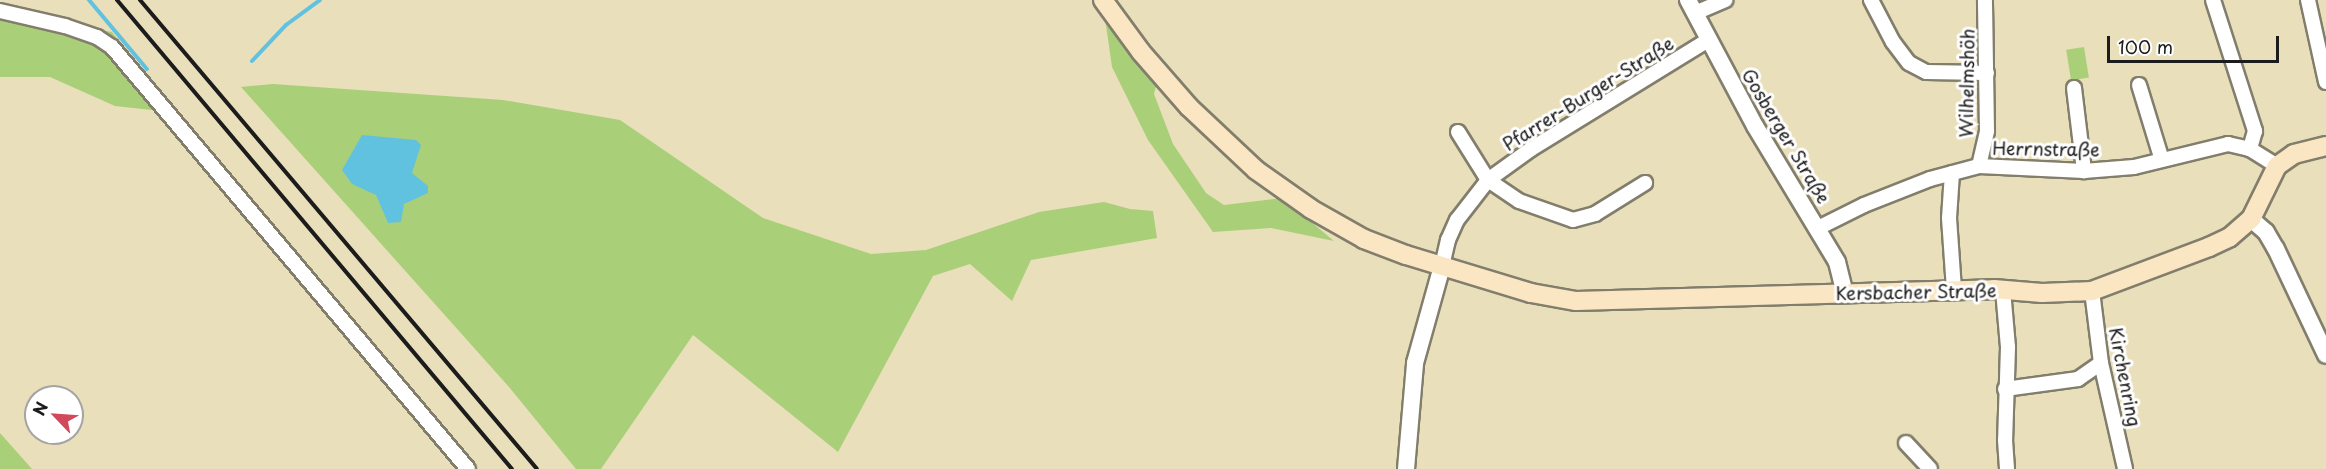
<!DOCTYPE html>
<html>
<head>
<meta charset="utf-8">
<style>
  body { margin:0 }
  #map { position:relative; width:2326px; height:469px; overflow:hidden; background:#e9dfbb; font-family:"Playpen Sans",sans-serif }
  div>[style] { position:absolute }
  .green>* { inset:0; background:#aacf79; transform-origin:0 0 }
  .water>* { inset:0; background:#61c2e0 }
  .stream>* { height:4px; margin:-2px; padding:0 2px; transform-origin:2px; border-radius:2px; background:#61c2e0 }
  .roads { filter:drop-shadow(2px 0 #827e6c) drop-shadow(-2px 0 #827e6c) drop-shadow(0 2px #827e6c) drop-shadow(0 -2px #827e6c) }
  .minor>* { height:14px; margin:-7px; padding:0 7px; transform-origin:7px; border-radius:7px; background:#fff }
  .tertiary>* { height:16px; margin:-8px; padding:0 8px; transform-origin:8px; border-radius:8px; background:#fff }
  .secondary>* { height:18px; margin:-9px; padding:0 9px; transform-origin:9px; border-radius:9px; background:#fbe6c4 }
  .rail>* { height:4px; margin:-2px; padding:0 2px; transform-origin:2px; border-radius:2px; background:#1c1c1c }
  span { translate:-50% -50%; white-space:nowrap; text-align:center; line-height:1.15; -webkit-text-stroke:6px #fff; paint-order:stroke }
  .street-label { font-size:18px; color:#1c1c1c }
  .north { position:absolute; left:24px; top:385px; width:60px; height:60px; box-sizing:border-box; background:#fff; border:2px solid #a4a4a4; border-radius:50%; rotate:295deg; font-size:16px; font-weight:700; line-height:24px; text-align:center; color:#1c1c1c }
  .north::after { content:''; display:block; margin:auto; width:21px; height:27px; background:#d1495b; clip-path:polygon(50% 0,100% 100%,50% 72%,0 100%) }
  .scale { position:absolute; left:2107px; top:36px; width:172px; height:27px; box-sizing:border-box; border:3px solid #1c1c1c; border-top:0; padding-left:8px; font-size:18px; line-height:21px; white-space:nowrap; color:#1c1c1c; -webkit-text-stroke:4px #fff; paint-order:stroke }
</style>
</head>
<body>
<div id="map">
  <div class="green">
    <i style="clip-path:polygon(0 11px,112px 32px,170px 112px,115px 106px,50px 77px,0 77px)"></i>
    <i style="clip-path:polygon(1104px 11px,1157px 82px,1154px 94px,1173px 144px,1206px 193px,1224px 205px,1282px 198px,1334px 241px,1271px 228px,1213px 232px,1148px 140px,1112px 67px)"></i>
    <i style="left:2084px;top:47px;width:31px;height:18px;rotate:81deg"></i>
    <i style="clip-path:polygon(273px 84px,503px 100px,620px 120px,763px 218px,871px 254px,926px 250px,1039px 212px,1104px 202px,1130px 209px,1153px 211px,1157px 238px,1031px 260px,1012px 301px,970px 264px,933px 276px,838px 452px,693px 335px,601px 469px,576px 469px,509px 387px,241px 87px)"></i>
    <i style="clip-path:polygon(0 433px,32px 469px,0 469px)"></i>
  </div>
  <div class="water">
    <i style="clip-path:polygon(362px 135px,416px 140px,421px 145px,412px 173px,428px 186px,428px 193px,404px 204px,401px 222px,388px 223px,376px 195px,352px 184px,342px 170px)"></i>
  </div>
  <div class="stream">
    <i style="left:89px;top:0;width:90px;rotate:50deg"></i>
    <i style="left:252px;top:61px;width:50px;rotate:-46.6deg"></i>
    <i style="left:286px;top:25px;width:42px;rotate:-36.3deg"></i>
  </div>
  <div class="roads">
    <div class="minor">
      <i style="left:1871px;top:0;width:47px;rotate:62.4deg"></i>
      <i style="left:1893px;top:42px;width:26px;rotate:53deg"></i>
      <i style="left:1909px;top:63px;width:19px;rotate:28deg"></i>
      <i style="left:1926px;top:72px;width:61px;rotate:0.9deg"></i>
      <i style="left:2213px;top:0;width:138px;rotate:72.2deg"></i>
      <i style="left:2255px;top:131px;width:19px;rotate:106deg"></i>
      <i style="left:2308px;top:0;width:84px;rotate:77.6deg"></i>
      <i style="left:0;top:11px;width:67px;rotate:13deg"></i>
      <i style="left:65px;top:26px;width:34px;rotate:19deg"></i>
      <i style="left:97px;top:37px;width:18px;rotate:34deg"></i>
      <i style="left:112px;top:47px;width:552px;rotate:49.85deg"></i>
      <i style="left:1695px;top:13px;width:33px;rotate:-23deg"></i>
      <i style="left:2139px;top:85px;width:78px;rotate:73deg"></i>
      <i style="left:2074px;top:88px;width:84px;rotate:83.1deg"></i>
      <i style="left:1458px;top:132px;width:57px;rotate:58deg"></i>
      <i style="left:1488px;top:180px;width:37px;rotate:34deg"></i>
      <i style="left:1519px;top:201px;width:57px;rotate:19.4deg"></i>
      <i style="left:1573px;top:220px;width:23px;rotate:-15deg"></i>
      <i style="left:1595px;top:214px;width:59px;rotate:-31.8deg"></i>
      <i style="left:1979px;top:166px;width:36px;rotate:-77deg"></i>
      <i style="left:1987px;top:131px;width:131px;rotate:-90.9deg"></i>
      <i style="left:1952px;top:173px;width:45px;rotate:93.8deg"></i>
      <i style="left:1949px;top:218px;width:72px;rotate:86deg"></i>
      <i style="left:1818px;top:228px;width:51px;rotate:-26.6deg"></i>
      <i style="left:1864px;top:205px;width:71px;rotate:-21.5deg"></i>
      <i style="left:1930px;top:179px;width:51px;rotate:-14.9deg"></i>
      <i style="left:1979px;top:166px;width:105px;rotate:2.7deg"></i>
      <i style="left:2084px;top:171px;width:50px;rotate:-4.6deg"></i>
      <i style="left:2134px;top:167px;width:97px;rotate:-13.7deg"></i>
      <i style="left:2228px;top:144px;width:23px;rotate:13deg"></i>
      <i style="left:2250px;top:149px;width:32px;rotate:32deg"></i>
      <i style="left:1442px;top:266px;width:27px;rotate:-77deg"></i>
      <i style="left:1448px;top:240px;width:22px;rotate:-66deg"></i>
      <i style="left:1457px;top:220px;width:51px;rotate:-52.2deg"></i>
      <i style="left:1488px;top:180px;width:53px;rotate:-35.8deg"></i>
      <i style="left:1531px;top:149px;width:208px;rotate:-31.6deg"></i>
      <i style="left:2003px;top:290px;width:57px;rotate:85deg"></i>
      <i style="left:2008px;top:347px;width:93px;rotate:91.8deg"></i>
      <i style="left:2005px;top:440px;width:29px;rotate:86deg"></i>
      <i style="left:2092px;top:291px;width:73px;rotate:82.9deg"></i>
      <i style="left:2101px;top:363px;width:109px;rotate:77.2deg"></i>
      <i style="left:2005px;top:389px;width:74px;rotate:-7.8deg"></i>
      <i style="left:2078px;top:379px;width:28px;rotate:-35deg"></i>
      <i style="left:1906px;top:443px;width:35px;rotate:47deg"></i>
    </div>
    <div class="tertiary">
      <i style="left:1688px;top:0;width:143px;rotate:62deg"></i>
      <i style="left:1755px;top:126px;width:159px;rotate:58.9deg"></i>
      <i style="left:1837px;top:262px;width:33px;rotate:76deg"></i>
      <i style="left:2251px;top:219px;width:20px;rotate:41deg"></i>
      <i style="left:2266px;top:232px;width:20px;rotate:60deg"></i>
      <i style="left:2276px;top:249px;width:117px;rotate:64.7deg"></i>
      <i style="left:1406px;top:469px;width:106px;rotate:-85.1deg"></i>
      <i style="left:1415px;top:363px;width:101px;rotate:-74.4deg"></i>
    </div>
    <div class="secondary">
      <i style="left:1103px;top:0;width:64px;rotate:53.8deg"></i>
      <i style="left:1141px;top:52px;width:73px;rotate:48.9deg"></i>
      <i style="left:1189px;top:107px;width:92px;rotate:43.2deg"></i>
      <i style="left:1256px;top:170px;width:67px;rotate:35.3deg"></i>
      <i style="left:1311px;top:209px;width:61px;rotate:29.5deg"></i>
      <i style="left:1364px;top:239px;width:45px;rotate:20.9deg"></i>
      <i style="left:1406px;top:255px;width:131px;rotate:16.9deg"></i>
      <i style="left:1531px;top:293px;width:46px;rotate:10.1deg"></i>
      <i style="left:1576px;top:301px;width:418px;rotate:-1.6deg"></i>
      <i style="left:1994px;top:289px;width:48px;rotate:4.8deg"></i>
      <i style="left:2042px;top:293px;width:50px;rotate:-2.3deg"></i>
      <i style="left:2092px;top:291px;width:125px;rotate:-20.6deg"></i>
      <i style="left:2209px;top:247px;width:23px;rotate:-25deg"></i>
      <i style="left:2230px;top:237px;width:28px;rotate:-41deg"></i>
      <i style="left:2251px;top:219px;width:59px;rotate:-63.9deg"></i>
      <i style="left:2277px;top:166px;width:21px;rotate:-35deg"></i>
      <i style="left:2294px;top:154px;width:33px;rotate:-14deg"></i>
    </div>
  </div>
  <div class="rail">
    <i style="left:117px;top:0;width:613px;rotate:49.9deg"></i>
    <i style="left:140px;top:0;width:614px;rotate:49.75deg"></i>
  </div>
  <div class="street-label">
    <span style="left:1967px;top:83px;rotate:-89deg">Wilhelmshöh</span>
    <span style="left:1588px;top:94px;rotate:-32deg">Pfarrer-Burger-Straße</span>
    <span style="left:1786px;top:136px;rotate:59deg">Gosberger Straße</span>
    <span style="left:2046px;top:149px;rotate:1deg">Herrnstraße</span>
    <span style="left:1916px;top:292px;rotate:-1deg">Kersbacher Straße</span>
    <span style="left:2125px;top:377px;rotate:79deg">Kirchenring</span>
  </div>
  <div class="north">N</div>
  <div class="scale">100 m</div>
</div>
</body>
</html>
